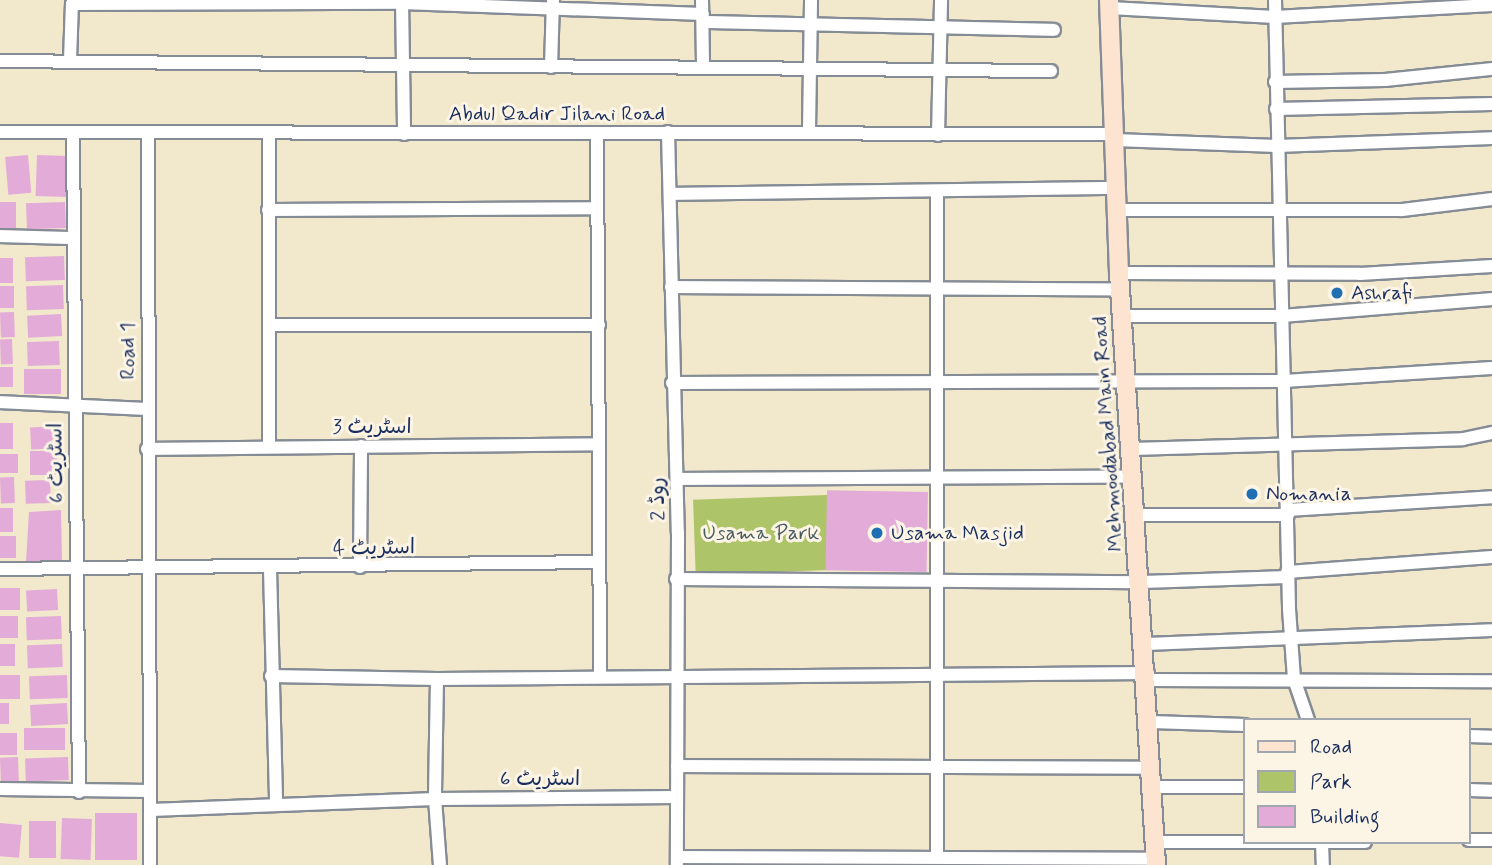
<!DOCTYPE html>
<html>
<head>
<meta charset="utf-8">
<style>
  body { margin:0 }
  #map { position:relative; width:1492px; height:865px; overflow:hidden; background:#f2e8cc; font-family:Mynerve,"Playpen Sans Arabic",sans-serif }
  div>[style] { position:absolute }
  .green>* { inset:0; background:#aec469; transform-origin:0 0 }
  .building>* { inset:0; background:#e3abd8; transform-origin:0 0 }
  .roads { filter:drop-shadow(2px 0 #868c95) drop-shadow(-2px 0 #868c95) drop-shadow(0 2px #868c95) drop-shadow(0 -2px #868c95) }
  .street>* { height:12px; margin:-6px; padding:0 6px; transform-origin:6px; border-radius:6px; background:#fff }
  .secondary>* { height:18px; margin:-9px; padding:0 9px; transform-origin:9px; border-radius:9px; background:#fde4d1 }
  .dots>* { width:19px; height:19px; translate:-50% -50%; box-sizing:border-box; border:4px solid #fcf5e5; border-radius:50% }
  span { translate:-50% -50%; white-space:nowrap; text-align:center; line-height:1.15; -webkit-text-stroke:6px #fcf5e5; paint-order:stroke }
  .street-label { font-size:21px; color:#1b2f5e }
  .poi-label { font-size:21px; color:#1b2f5e }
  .left { translate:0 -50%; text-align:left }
  .park-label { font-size:21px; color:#475c61 }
  .legend { position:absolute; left:1243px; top:718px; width:228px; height:126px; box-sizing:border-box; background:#fcf5e5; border:2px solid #a2a6af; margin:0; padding:9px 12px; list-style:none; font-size:21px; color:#1b2f5e }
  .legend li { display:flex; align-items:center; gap:14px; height:35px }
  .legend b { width:35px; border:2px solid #a2a6af }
</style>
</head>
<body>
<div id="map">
  <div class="green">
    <i style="left:827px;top:495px;width:75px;height:134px;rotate:88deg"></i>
  </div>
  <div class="building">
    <i style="left:28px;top:155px;width:38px;height:23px;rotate:85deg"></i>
    <i style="left:37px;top:155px;width:31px;height:41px;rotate:2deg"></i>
    <i style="left:0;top:202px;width:16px;height:28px"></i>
    <i style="left:65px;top:202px;width:26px;height:39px;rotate:88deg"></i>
    <i style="left:64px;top:256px;width:24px;height:39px;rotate:88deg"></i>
    <i style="left:0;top:258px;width:13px;height:25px"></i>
    <i style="left:63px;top:285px;width:24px;height:37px;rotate:88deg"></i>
    <i style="left:0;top:286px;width:14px;height:22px"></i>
    <i style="left:14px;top:312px;width:25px;height:14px;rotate:88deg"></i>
    <i style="left:61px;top:314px;width:22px;height:34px;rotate:87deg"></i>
    <i style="left:12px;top:339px;width:25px;height:12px;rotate:88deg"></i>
    <i style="left:59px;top:341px;width:24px;height:32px;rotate:88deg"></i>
    <i style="left:13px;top:367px;width:20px;height:13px;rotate:90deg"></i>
    <i style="left:61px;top:369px;width:25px;height:37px;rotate:90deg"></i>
    <i style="left:0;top:423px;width:13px;height:26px"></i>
    <i style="left:60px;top:426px;width:22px;height:30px;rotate:87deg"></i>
    <i style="left:57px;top:451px;width:24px;height:27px;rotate:90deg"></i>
    <i style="left:0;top:454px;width:18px;height:19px"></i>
    <i style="left:14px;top:477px;width:26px;height:14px;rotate:88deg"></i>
    <i style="left:50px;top:480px;width:23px;height:25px;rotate:88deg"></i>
    <i style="left:928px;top:492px;width:80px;height:101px;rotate:91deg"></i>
    <i style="left:0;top:508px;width:13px;height:24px"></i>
    <i style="clip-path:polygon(61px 510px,62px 561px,26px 562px,29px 512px)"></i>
    <i style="left:0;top:536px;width:16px;height:22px"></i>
    <i style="left:0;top:588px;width:20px;height:22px"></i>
    <i style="left:57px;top:589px;width:21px;height:31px;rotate:87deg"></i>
    <i style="left:0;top:616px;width:18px;height:22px"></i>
    <i style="left:61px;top:616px;width:23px;height:35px;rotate:88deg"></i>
    <i style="left:0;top:644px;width:15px;height:22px"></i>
    <i style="left:62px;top:644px;width:23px;height:35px;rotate:88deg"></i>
    <i style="left:0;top:675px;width:20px;height:24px"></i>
    <i style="left:67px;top:675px;width:23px;height:38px;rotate:88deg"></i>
    <i style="left:0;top:703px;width:9px;height:21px"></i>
    <i style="left:67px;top:703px;width:21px;height:37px;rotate:87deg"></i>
    <i style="left:65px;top:728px;width:22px;height:41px;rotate:90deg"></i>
    <i style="left:0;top:733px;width:17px;height:22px"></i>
    <i style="left:18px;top:757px;width:24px;height:18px;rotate:88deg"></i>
    <i style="left:68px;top:757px;width:23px;height:43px;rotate:88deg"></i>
    <i style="left:137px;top:813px;width:47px;height:42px;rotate:90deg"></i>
    <i style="left:62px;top:818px;width:30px;height:41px;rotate:2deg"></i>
    <i style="left:29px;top:821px;width:27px;height:37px"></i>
    <i style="left:0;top:823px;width:22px;height:33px;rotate:5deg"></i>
  </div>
  <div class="roads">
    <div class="street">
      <i style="left:402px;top:0;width:134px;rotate:89.1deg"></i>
      <i style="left:702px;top:0;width:67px;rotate:89.1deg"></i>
      <i style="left:1275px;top:0;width:609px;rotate:88.68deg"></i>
      <i style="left:1289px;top:609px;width:70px;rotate:85.9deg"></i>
      <i style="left:1294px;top:679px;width:43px;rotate:71.1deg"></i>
      <i style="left:1110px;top:8px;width:165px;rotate:3.1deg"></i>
      <i style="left:1275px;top:17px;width:217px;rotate:-3.2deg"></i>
      <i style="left:703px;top:22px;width:351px;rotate:1.3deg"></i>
      <i style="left:70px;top:60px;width:56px;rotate:-88deg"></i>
      <i style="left:72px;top:4px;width:330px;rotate:-0.2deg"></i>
      <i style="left:402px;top:3px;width:301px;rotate:2.1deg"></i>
      <i style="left:0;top:61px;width:1051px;rotate:0.55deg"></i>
      <i style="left:551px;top:67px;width:67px;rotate:-88.3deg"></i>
      <i style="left:1275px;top:82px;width:110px;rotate:-1deg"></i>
      <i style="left:1385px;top:80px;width:108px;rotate:-5.9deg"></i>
      <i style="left:1276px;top:109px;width:216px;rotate:-1.3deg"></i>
      <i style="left:809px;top:130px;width:130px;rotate:-89.1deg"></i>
      <i style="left:0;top:132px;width:1114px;rotate:0.1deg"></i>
      <i style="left:668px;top:132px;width:401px;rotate:88.6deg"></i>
      <i style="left:678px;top:533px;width:332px;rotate:90.2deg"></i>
      <i style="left:148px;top:133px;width:732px;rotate:89.84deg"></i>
      <i style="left:597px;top:133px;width:542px;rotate:89.68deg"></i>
      <i style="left:73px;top:134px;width:658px;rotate:89.48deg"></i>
      <i style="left:938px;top:135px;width:135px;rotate:-88.7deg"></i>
      <i style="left:1115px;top:140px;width:162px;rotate:2.1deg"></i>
      <i style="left:1277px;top:146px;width:215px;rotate:-2.1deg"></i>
      <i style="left:937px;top:191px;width:666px;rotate:90deg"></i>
      <i style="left:671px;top:194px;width:445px;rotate:-0.8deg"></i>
      <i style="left:268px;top:210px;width:329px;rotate:-0.3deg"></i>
      <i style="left:1117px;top:210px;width:285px"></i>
      <i style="left:1402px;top:210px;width:91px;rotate:-7deg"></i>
      <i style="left:0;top:236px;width:72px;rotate:1.6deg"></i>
      <i style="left:1119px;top:273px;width:241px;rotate:0.2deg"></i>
      <i style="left:1360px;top:274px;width:132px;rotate:-3.5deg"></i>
      <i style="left:671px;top:287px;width:450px;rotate:0.3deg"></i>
      <i style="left:1123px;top:316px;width:159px"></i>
      <i style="left:1282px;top:316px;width:211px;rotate:-4.6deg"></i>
      <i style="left:270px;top:325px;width:329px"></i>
      <i style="left:672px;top:383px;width:612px;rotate:-0.19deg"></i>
      <i style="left:1284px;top:381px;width:208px;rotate:-3.6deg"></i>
      <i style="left:0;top:402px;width:146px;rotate:2.7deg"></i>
      <i style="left:269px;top:447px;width:315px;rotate:-90deg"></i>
      <i style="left:147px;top:449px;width:451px;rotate:-0.6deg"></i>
      <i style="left:1132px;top:449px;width:331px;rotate:-1.7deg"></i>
      <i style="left:1463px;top:439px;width:30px;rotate:-12deg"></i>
      <i style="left:677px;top:479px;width:457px;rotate:-0.3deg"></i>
      <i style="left:1288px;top:510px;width:204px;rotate:-3.6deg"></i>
      <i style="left:1137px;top:515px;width:151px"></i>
      <i style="left:360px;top:567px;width:121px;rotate:-89.5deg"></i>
      <i style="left:0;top:569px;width:598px;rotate:-0.67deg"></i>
      <i style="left:270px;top:569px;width:234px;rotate:88.5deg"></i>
      <i style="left:1287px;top:572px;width:206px;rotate:-4.2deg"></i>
      <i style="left:676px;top:579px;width:466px;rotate:0.4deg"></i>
      <i style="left:1142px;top:582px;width:145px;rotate:-2deg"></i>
      <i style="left:1146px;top:644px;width:346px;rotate:-2.3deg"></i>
      <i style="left:271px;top:676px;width:166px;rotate:1deg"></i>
      <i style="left:437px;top:679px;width:711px;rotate:-0.48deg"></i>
      <i style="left:437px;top:679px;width:120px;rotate:91deg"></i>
      <i style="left:435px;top:799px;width:66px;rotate:85.7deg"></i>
      <i style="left:1148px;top:680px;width:344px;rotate:0.2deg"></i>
      <i style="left:1151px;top:722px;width:94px;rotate:1.8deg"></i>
      <i style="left:1469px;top:736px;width:23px;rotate:2deg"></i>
      <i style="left:677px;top:766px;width:476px;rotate:0.2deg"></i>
      <i style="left:1154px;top:787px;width:91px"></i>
      <i style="left:0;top:789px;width:150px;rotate:0.8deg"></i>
      <i style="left:1469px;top:790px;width:23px;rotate:2deg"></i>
      <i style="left:151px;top:810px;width:284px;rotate:-2.2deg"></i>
      <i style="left:435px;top:799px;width:242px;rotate:-0.5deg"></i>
      <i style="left:1469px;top:840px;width:23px"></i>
      <i style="left:1157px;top:842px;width:208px"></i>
      <i style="left:1322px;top:842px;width:23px;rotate:88deg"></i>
      <i style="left:678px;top:857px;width:478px;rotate:0.2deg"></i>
    </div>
    <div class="secondary">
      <i style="left:1109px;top:0;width:273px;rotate:87.9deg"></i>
      <i style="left:1119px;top:273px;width:593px;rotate:86.42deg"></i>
    </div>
  </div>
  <div class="dots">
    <i style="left:1337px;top:293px;background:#1f6fb2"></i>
    <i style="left:1252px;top:494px;background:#1f6fb2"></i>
    <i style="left:877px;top:533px;background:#1f6fb2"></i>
  </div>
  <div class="street-label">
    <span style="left:557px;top:114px">Abdul Qadir Jilani Road</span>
    <span style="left:128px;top:351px;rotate:-90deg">Road 1</span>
    <span style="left:372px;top:427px">اسٹریٹ 3</span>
    <span style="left:1108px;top:434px;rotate:-94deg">Mehmoodabad Main Road</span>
    <span style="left:56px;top:463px;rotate:-91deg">اسٹریٹ 6</span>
    <span style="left:658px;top:499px;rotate:-91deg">روڈ 2</span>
    <span style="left:374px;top:548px;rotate:-1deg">اسٹریٹ 4</span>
    <span style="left:540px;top:779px">اسٹریٹ 6</span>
  </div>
  <div class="poi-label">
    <span class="left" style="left:1351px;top:293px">Ashrafi</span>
    <span class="left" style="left:1266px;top:494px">Nomania</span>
    <span class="left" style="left:891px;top:533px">Usama Masjid</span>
  </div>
  <div class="park-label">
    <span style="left:761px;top:533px">Usama Park</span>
  </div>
  <ul class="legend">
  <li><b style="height:9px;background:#fde4d1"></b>Road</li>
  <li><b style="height:19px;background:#aec469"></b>Park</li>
  <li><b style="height:19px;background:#e3abd8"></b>Building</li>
  </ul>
</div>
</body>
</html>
